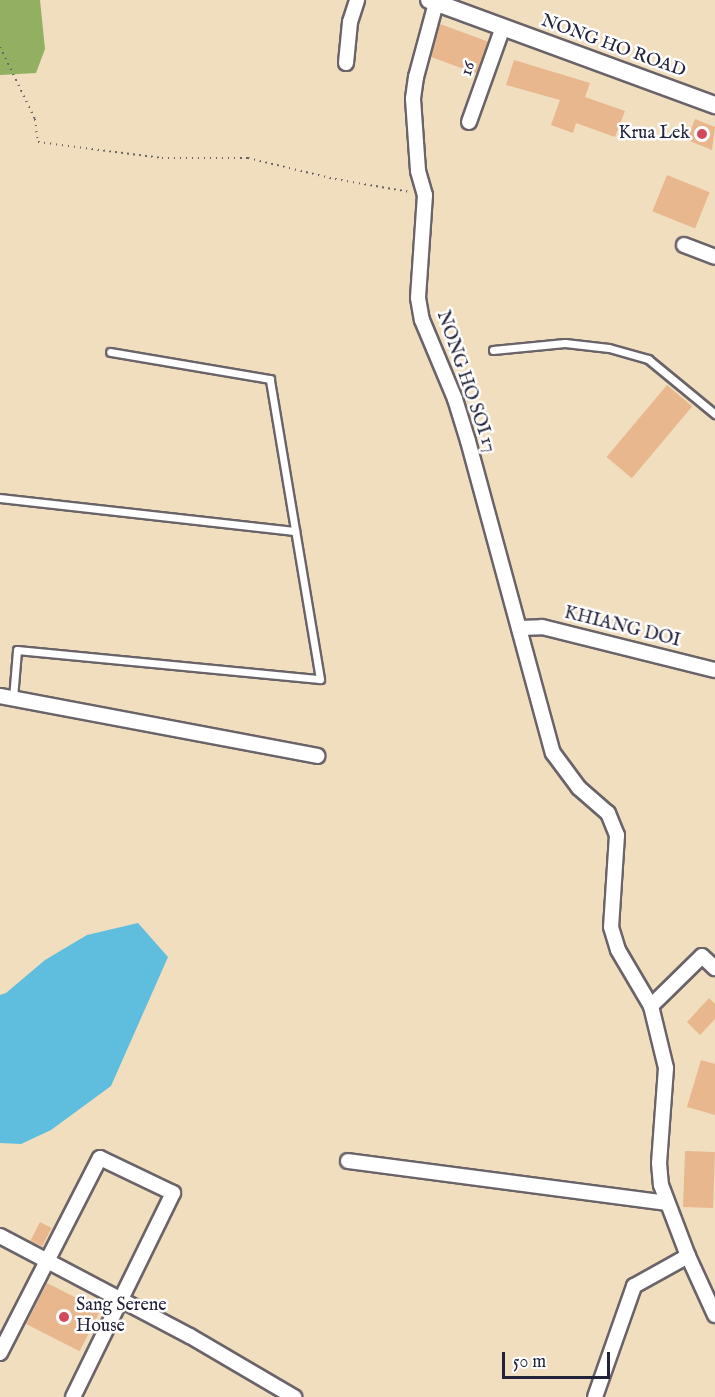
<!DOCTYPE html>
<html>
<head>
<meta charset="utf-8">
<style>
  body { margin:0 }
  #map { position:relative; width:715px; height:1397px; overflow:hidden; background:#f1debf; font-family:"IM FELL English",serif }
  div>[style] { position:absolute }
  .forest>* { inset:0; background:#93b062 }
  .water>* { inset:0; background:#5fbddd }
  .building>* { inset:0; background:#e8b78e; transform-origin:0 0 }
  .path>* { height:2px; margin-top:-1px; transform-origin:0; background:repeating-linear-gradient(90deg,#6a6469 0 1.5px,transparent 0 6px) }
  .roads { filter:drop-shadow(2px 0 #6a6469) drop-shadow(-2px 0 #6a6469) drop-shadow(0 2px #6a6469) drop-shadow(0 -2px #6a6469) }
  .service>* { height:7px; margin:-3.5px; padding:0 3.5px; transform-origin:3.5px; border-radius:3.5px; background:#fff }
  .minor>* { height:14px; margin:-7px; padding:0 7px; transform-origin:7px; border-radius:7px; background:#fff }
  .tertiary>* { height:16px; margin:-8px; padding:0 8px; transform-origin:8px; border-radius:8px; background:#fff }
  .dots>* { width:16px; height:16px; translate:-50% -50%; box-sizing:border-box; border:3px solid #fff; border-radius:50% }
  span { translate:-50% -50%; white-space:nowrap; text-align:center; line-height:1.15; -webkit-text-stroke:5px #fff; paint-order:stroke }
  .street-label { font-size:18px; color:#22223b }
  .poi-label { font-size:18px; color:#22223b }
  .right { translate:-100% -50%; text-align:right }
  .left { translate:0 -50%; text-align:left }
  .scale { position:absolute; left:502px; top:1352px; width:108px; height:27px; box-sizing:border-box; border:3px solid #22223b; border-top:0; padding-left:8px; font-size:18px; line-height:21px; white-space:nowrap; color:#22223b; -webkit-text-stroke:4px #fff; paint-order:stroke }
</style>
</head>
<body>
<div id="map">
  <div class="forest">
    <i style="clip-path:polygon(0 0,40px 0,45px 49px,36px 73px,0 75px)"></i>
  </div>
  <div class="water">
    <i style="clip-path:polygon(138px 923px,168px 957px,111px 1086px,51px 1130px,21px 1144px,0 1143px,0 995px,6px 993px,45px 960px,87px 935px)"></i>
  </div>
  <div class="building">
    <i style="left:440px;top:24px;width:51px;height:34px;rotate:20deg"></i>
    <i style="clip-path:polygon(514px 60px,590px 83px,585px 97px,625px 111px,615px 137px,576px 123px,573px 133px,551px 125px,560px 100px,506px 85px)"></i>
    <i style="clip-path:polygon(695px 119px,715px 127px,712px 150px,687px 140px)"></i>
    <i style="left:667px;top:175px;width:46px;height:39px;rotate:22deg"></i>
    <i style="left:667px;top:385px;width:33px;height:94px;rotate:40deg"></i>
    <i style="clip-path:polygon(709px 998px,715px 1004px,715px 1019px,700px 1035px,687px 1022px)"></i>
    <i style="clip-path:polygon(701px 1060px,715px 1064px,715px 1115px,687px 1107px)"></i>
    <i style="left:685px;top:1151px;width:30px;height:56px;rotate:2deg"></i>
    <i style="left:40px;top:1222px;width:13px;height:21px;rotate:27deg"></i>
    <i style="left:47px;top:1283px;width:60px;height:46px;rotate:27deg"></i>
  </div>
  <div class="path">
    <i style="left:0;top:47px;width:80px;rotate:64.1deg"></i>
    <i style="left:35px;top:119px;width:23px;rotate:83deg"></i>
    <i style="left:38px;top:142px;width:125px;rotate:7.4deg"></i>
    <i style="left:162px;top:158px;width:86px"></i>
    <i style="left:248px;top:158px;width:89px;rotate:13.6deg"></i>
    <i style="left:335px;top:179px;width:76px;rotate:9.8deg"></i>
  </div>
  <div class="roads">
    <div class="service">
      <i style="left:493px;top:350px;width:72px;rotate:-5.6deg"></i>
      <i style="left:565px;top:343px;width:44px;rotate:6.5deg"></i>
      <i style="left:609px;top:348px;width:41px;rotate:15.8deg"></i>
      <i style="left:648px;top:359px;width:87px;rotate:39.4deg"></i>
      <i style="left:0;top:498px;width:297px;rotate:6.4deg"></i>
      <i style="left:13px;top:698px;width:48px;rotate:-85.2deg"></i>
      <i style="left:17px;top:650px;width:304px;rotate:5.5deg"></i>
      <i style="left:320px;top:679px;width:304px;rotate:-99.5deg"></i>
      <i style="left:270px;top:379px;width:162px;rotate:-170.4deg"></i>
    </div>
    <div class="minor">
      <i style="left:436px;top:3px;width:77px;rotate:105.1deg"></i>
      <i style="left:416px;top:77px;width:22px;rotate:98deg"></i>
      <i style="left:413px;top:99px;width:72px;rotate:86deg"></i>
      <i style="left:418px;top:171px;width:25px;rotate:74deg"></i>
      <i style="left:425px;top:195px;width:103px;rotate:93.9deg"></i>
      <i style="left:418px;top:298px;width:22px;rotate:80deg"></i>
      <i style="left:422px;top:320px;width:86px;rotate:67.3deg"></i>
      <i style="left:455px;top:399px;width:44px;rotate:72.8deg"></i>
      <i style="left:468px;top:441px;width:323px;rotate:74.8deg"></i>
      <i style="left:553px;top:753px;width:44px;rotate:53.4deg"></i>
      <i style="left:579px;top:788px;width:38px;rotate:41deg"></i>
      <i style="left:608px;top:813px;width:24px;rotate:68deg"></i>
      <i style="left:617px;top:835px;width:92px;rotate:93.7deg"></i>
      <i style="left:611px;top:927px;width:24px;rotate:73deg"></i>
      <i style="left:618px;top:950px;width:65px;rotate:59.5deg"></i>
      <i style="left:651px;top:1006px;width:64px;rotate:76.4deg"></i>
      <i style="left:666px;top:1068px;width:95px;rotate:94.2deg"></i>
      <i style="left:659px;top:1163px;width:22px;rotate:85deg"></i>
      <i style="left:661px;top:1185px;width:76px;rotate:69.2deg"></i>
      <i style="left:688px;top:1256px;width:65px;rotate:65.4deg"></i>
      <i style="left:346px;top:63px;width:41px;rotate:-84.4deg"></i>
      <i style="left:350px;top:22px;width:23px;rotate:-72deg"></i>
      <i style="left:469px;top:122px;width:101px;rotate:-70.3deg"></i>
      <i style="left:684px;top:245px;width:33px;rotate:21deg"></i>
      <i style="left:519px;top:628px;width:23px;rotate:-2deg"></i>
      <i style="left:542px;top:627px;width:178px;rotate:14deg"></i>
      <i style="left:0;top:696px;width:323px;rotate:10.7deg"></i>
      <i style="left:651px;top:1006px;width:71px;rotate:-44.4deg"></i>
      <i style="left:702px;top:956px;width:18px;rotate:43deg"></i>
      <i style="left:348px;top:1161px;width:321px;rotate:7.5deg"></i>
      <i style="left:0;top:1236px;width:215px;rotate:27.8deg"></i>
      <i style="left:190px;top:1336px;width:121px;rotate:30.4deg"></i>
      <i style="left:0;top:1353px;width:219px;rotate:-62.9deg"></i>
      <i style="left:100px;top:1158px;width:81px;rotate:25.6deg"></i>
      <i style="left:173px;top:1193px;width:227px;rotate:116.1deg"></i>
      <i style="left:595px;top:1397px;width:118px;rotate:-70.6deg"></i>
      <i style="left:634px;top:1286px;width:62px;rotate:-29.1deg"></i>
    </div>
    <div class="tertiary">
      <i style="left:429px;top:0;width:305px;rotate:20.2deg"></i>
    </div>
  </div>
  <div class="dots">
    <i style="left:702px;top:134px;background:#d1495b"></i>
    <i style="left:64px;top:1317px;background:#d1495b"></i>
  </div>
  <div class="street-label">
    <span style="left:613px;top:47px;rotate:20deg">NONG HO ROAD</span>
    <span style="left:469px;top:69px;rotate:-70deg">16</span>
    <span style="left:465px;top:382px;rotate:71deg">NONG HO SOI 17</span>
    <span style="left:622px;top:628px;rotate:14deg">KHIANG DOI</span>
  </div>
  <div class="poi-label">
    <span class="right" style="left:690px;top:134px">Krua Lek</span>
    <span class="left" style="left:76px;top:1317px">Sang Serene<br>House</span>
  </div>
  <div class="scale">50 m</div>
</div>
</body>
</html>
